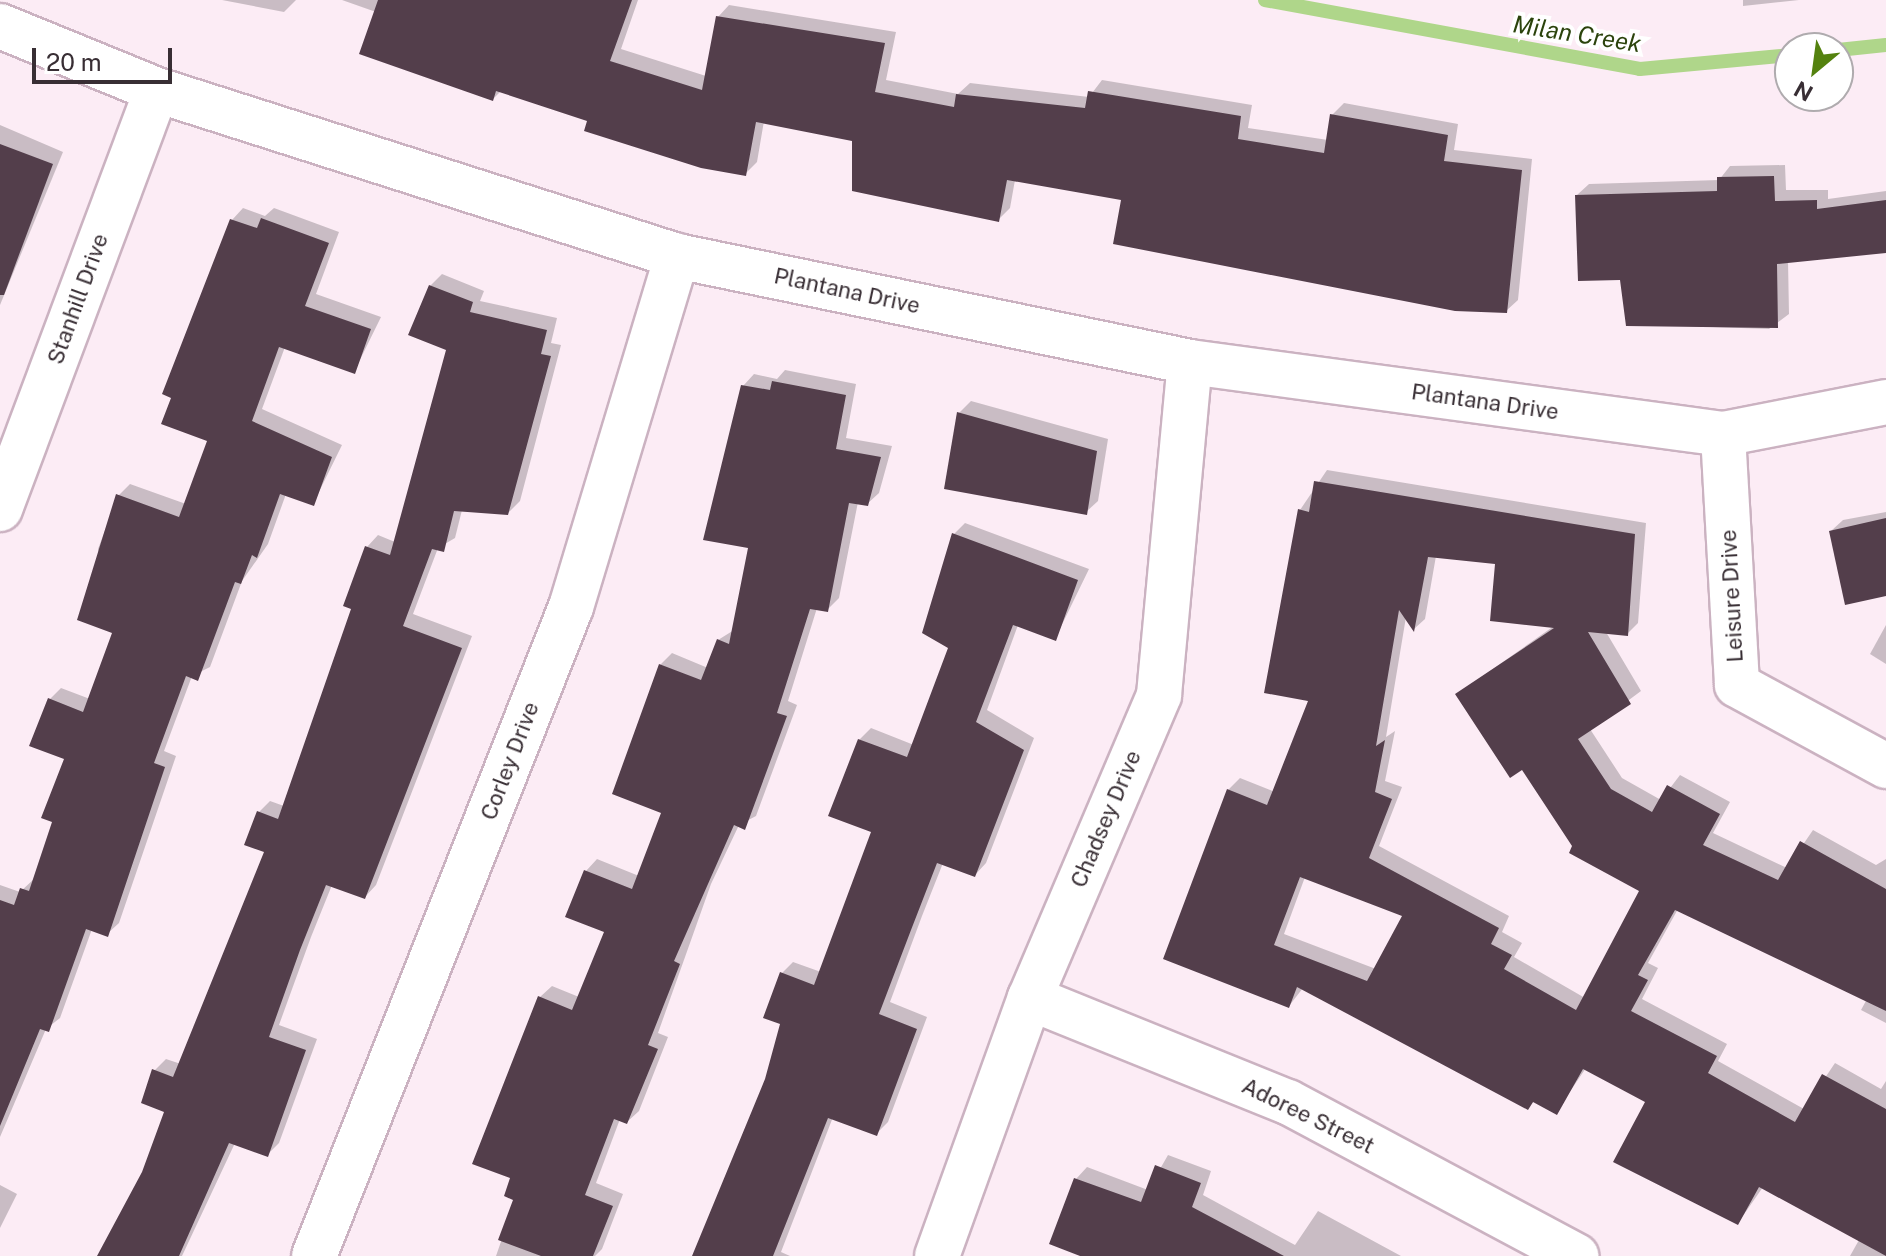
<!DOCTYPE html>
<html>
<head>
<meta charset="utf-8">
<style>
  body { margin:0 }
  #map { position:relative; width:1886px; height:1256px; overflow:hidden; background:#fcecf5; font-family:"Public Sans",sans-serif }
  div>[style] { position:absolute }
  .shadow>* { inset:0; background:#0003 }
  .stream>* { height:14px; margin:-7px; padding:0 7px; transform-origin:7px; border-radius:7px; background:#afd68a }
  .building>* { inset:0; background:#533e4b }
  .roads { filter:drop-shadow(2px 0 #cbb2c1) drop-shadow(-2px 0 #cbb2c1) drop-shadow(0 2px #cbb2c1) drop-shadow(0 -2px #cbb2c1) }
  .minor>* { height:44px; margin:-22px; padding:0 22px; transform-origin:22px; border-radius:22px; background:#fff }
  span { translate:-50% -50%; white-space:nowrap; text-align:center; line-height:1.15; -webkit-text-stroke:8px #fff; paint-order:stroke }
  .street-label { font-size:22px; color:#382e34 }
  .water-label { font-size:24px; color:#2b430c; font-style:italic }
  .north { position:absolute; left:1774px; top:32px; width:80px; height:80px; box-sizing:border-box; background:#fff; border:2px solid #afabae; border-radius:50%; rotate:209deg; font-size:22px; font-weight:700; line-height:32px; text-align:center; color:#382e34 }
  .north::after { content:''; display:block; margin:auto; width:28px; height:36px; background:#54820f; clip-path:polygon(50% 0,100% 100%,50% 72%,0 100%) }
  .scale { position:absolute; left:32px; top:48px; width:140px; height:36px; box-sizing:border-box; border:4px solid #382e34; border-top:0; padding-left:10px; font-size:24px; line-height:28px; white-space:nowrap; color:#382e34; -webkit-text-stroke:6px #fff; paint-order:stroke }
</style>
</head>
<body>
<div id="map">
  <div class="shadow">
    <i style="clip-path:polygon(222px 0,296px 0,284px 12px)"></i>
    <i style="clip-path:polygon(342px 0,638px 0,621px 49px,706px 76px,718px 17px,729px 5px,896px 32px,886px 80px,958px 94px,970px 83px,1089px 97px,1102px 80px,1252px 105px,1248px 128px,1328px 140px,1332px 115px,1344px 103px,1458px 124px,1454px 150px,1532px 159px,1518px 300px,1506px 311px,1124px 199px,1015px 180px,1010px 208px,998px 220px,854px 139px,764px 121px,757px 162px,745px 174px,501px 91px,493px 99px,376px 12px)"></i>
    <i style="clip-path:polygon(1743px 0,1799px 0,1743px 6px)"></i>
    <i style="clip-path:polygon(0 125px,63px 152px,0 305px)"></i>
    <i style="clip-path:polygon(1785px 165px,1786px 190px,1828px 190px,1828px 199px,1886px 191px,1886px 250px,1788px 260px,1789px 314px,1769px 329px,1628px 324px,1621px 278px,1577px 195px,1589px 184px,1719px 180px,1730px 166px)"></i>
    <i style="clip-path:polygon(243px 208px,265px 216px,274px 208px,339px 232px,316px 294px,381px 317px,354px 372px,285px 347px,262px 409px,342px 445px,313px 504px,286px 494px,268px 544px,242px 581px,210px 667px,192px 676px,164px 751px,176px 756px,119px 923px,107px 934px,92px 929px,60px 1018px,46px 1029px,0 1137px,0 885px,20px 892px,35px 878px,55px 821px,67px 758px,49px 700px,61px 688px,90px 699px,115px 632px,98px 549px,118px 496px,130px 484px,186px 504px,210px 440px,232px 220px)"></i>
    <i style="clip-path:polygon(442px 274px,484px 291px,480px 301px,557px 318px,551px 343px,561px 345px,520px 501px,508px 513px,462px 510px,455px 538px,438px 548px,413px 614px,472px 636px,376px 885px,365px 897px,332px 885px,311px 937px,279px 1025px,317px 1039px,279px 1143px,267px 1155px,235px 1143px,182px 1256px,99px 1256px,144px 1173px,167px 1110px,154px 1071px,166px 1059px,181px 1064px,267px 851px,259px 812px,270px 801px,284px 806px,354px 607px,345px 605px,367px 547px,378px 535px,395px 542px,448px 349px,430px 286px)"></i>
    <i style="clip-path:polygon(785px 370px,856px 384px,846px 438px,892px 446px,879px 493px,867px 504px,858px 502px,839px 598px,827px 610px,817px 608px,788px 701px,797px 705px,756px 816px,739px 825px,711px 884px,658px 1033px,668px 1037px,639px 1111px,627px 1122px,620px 1119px,596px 1183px,623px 1194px,602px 1249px,595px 1256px,496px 1256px,516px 1198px,540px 997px,552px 986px,579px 997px,606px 931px,586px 871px,597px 859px,639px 876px,664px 812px,660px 665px,672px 653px,708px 668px,718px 640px,734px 630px,750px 547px,743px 386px,754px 374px,777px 379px)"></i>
    <i style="clip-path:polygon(971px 401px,1108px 439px,1098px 501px,1086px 512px,959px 413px)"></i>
    <i style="clip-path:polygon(evenodd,1327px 470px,1646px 523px,1638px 623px,1627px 634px,1606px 632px,1641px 691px,1590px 729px,1622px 778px,1661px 800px,1680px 775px,1730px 802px,1713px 833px,1787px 868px,1813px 830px,1876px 865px,1886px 859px,1886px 1023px,1861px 1010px,1867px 999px,1678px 909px,1648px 963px,1658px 968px,1642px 999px,1727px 1044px,1718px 1061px,1804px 1109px,1835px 1063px,1881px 1089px,1886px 1081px,1886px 1256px,1850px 1256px,1859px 1240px,1763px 1187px,1738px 1223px,1648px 1101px,1586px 1068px,1556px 1112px,1535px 1100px,1528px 1108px,1303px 988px,1289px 1006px,1228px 790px,1240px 778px,1275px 792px,1311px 699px,1300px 510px,1327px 470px,1436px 556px,1498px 562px,1554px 626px,1457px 694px,1522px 767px,1575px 846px,1641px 890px,1585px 998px,1514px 957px,1522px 943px,1502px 932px,1509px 916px,1379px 846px,1402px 787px,1385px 781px,1395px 731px,1386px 737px,1406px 617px,1414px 629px,1425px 619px,1436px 556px,1327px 470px,1305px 877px,1405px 915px,1376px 969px,1284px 934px,1305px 877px)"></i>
    <i style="clip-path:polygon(1886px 512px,1886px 594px,1831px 531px,1843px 520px)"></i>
    <i style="clip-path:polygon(965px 523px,1089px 569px,1055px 639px,1018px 625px,987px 710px,1034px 738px,986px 863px,975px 875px,943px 863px,922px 916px,890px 1002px,927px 1017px,888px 1122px,876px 1134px,833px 1117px,781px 1252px,790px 1256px,695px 1256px,767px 1080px,782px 1023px,782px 973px,793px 962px,821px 972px,874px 831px,859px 740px,871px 728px,914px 745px,951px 647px,954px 534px)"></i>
    <i style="clip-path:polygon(1886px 625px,1886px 664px,1870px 654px)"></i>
    <i style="clip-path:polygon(1168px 1155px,1211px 1171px,1203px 1195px,1295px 1245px,1318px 1211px,1401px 1256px,1086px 1256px,1076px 1179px,1087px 1167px,1148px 1190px)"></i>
    <i style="clip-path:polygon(0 1185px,17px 1194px,0 1228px)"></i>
  </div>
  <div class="stream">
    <i style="left:1265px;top:0;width:381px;rotate:10.4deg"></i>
    <i style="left:1640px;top:69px;width:151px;rotate:-5.3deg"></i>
    <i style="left:1838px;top:50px;width:48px;rotate:-5.9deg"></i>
  </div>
  <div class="building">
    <i style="clip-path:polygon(378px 0,632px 0,610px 61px,702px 90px,716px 16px,885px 43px,875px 92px,954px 107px,956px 94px,1085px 108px,1088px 91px,1241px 116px,1238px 139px,1324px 153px,1330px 114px,1448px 135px,1444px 161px,1522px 170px,1507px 313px,1455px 311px,1113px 244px,1121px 200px,1007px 180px,999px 222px,852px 191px,852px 141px,756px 122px,746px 176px,701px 168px,584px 131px,587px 121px,496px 91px,493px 101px,359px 54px)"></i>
    <i style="clip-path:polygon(0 144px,53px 164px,4px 295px,0 295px)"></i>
    <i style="clip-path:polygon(1774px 176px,1775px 201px,1817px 200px,1817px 209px,1886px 200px,1886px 253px,1777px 264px,1778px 328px,1626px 326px,1620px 280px,1578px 281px,1575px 195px,1717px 191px,1717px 177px)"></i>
    <i style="clip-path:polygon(261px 218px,329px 243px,305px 306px,371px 329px,355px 374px,279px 347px,252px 421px,332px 457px,314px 506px,280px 494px,257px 558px,252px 555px,241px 584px,235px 582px,198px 681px,186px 676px,154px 763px,165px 767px,108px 937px,86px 929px,49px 1032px,40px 1029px,0 1126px,0 900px,14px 905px,20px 888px,29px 891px,52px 822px,41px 818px,64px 759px,29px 746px,48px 698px,83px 712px,112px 633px,77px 620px,116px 494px,179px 517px,207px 441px,161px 424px,171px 398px,162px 394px,230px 219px,257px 228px)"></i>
    <i style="clip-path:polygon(429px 285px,473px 302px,470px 312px,547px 330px,541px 354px,551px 356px,508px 515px,454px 511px,444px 552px,432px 549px,403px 626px,462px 648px,365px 899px,326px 885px,300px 950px,269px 1037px,306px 1050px,268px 1157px,229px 1143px,179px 1256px,97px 1256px,142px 1172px,164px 1112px,141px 1103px,152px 1069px,173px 1077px,264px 852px,244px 845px,257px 811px,278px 819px,351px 609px,343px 606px,365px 546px,390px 555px,446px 350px,408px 335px)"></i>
    <i style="clip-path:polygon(772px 381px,846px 395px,836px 449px,881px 457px,868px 506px,849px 503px,828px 612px,810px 609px,777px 713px,787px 716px,745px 830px,734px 825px,674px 961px,680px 964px,648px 1045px,658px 1049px,627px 1124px,614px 1119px,585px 1195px,613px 1206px,593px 1256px,541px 1256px,498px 1240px,513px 1200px,504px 1196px,510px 1178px,472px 1164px,538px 996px,572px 1010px,604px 932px,565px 917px,584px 870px,632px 889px,661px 813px,612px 794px,659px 664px,701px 680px,717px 639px,729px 644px,748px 548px,703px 540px,741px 385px,770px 390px)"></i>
    <i style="clip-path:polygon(957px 412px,1097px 451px,1087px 515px,944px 489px)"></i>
    <i style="clip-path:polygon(evenodd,1314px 481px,1635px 534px,1628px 636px,1588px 632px,1631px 704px,1578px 739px,1611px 789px,1652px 812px,1667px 785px,1720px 814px,1703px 845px,1778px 880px,1800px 841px,1886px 889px,1886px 1011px,1675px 910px,1638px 975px,1648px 980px,1631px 1011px,1717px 1056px,1708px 1073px,1795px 1122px,1822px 1074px,1886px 1109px,1886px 1256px,1759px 1187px,1738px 1225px,1613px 1162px,1645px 1102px,1583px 1069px,1557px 1115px,1533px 1102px,1528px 1110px,1297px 987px,1289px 1008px,1163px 959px,1227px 789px,1267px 805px,1308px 701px,1264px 693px,1298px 509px,1309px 512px,1314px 481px,1428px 557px,1495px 564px,1490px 621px,1554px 628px,1455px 694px,1510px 778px,1522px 770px,1572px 846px,1569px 853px,1639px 891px,1576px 1010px,1504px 969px,1512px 955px,1491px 944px,1499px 928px,1369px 858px,1392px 799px,1375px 792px,1385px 740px,1376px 746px,1399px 610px,1414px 632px,1428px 557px,1314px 481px,1300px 877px,1402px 916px,1367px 981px,1274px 945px,1300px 877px)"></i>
    <i style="clip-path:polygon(1886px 518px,1886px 596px,1845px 605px,1829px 531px)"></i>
    <i style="clip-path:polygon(952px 533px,1078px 580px,1056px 641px,1013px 625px,976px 722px,1024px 750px,975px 877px,937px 863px,911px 930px,879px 1014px,917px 1029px,877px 1136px,828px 1118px,773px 1256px,692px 1256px,765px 1079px,780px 1024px,763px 1018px,780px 972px,814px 985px,871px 832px,828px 816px,858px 739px,907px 757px,948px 648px,922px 633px)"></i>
    <i style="clip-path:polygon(1155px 1165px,1201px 1183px,1192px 1207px,1284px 1256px,1080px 1256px,1049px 1244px,1074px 1178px,1141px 1202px)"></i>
  </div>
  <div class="roads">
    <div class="minor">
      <i style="left:0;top:26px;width:170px;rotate:22.2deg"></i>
      <i style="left:157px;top:90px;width:546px;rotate:17.7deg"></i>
      <i style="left:677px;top:256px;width:524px;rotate:11.67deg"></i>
      <i style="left:1190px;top:362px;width:538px;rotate:7.69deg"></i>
      <i style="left:1723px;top:434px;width:166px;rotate:-11.1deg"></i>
      <i style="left:1723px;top:434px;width:251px;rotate:86.8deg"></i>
      <i style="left:1737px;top:685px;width:170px;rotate:28.5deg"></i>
      <i style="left:0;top:509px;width:447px;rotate:-69.5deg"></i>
      <i style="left:1030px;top:998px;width:278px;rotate:22deg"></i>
      <i style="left:1288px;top:1102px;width:327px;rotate:28.1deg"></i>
      <i style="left:314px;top:1256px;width:698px;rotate:-68.4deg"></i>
      <i style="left:571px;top:607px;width:367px;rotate:-73.2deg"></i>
      <i style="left:937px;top:1256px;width:274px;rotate:-70.2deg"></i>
      <i style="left:1030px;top:998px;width:329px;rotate:-66.9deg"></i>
      <i style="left:1159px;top:695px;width:334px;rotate:-84.7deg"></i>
    </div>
  </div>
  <div class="street-label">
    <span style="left:847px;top:291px;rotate:12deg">Plantana Drive</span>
    <span style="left:78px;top:299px;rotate:-70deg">Stanhill Drive</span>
    <span style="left:1485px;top:402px;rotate:8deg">Plantana Drive</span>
    <span style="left:1732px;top:596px;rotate:-93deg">Leisure Drive</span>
    <span style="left:510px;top:761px;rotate:-69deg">Corley Drive</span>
    <span style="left:1106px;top:819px;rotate:-67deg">Chadsey Drive</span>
    <span style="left:1308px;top:1116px;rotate:26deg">Adoree Street</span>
  </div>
  <div class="water-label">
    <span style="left:1577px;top:34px;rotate:9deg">Milan Creek</span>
  </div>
  <div class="north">N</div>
  <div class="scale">20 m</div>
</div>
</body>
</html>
